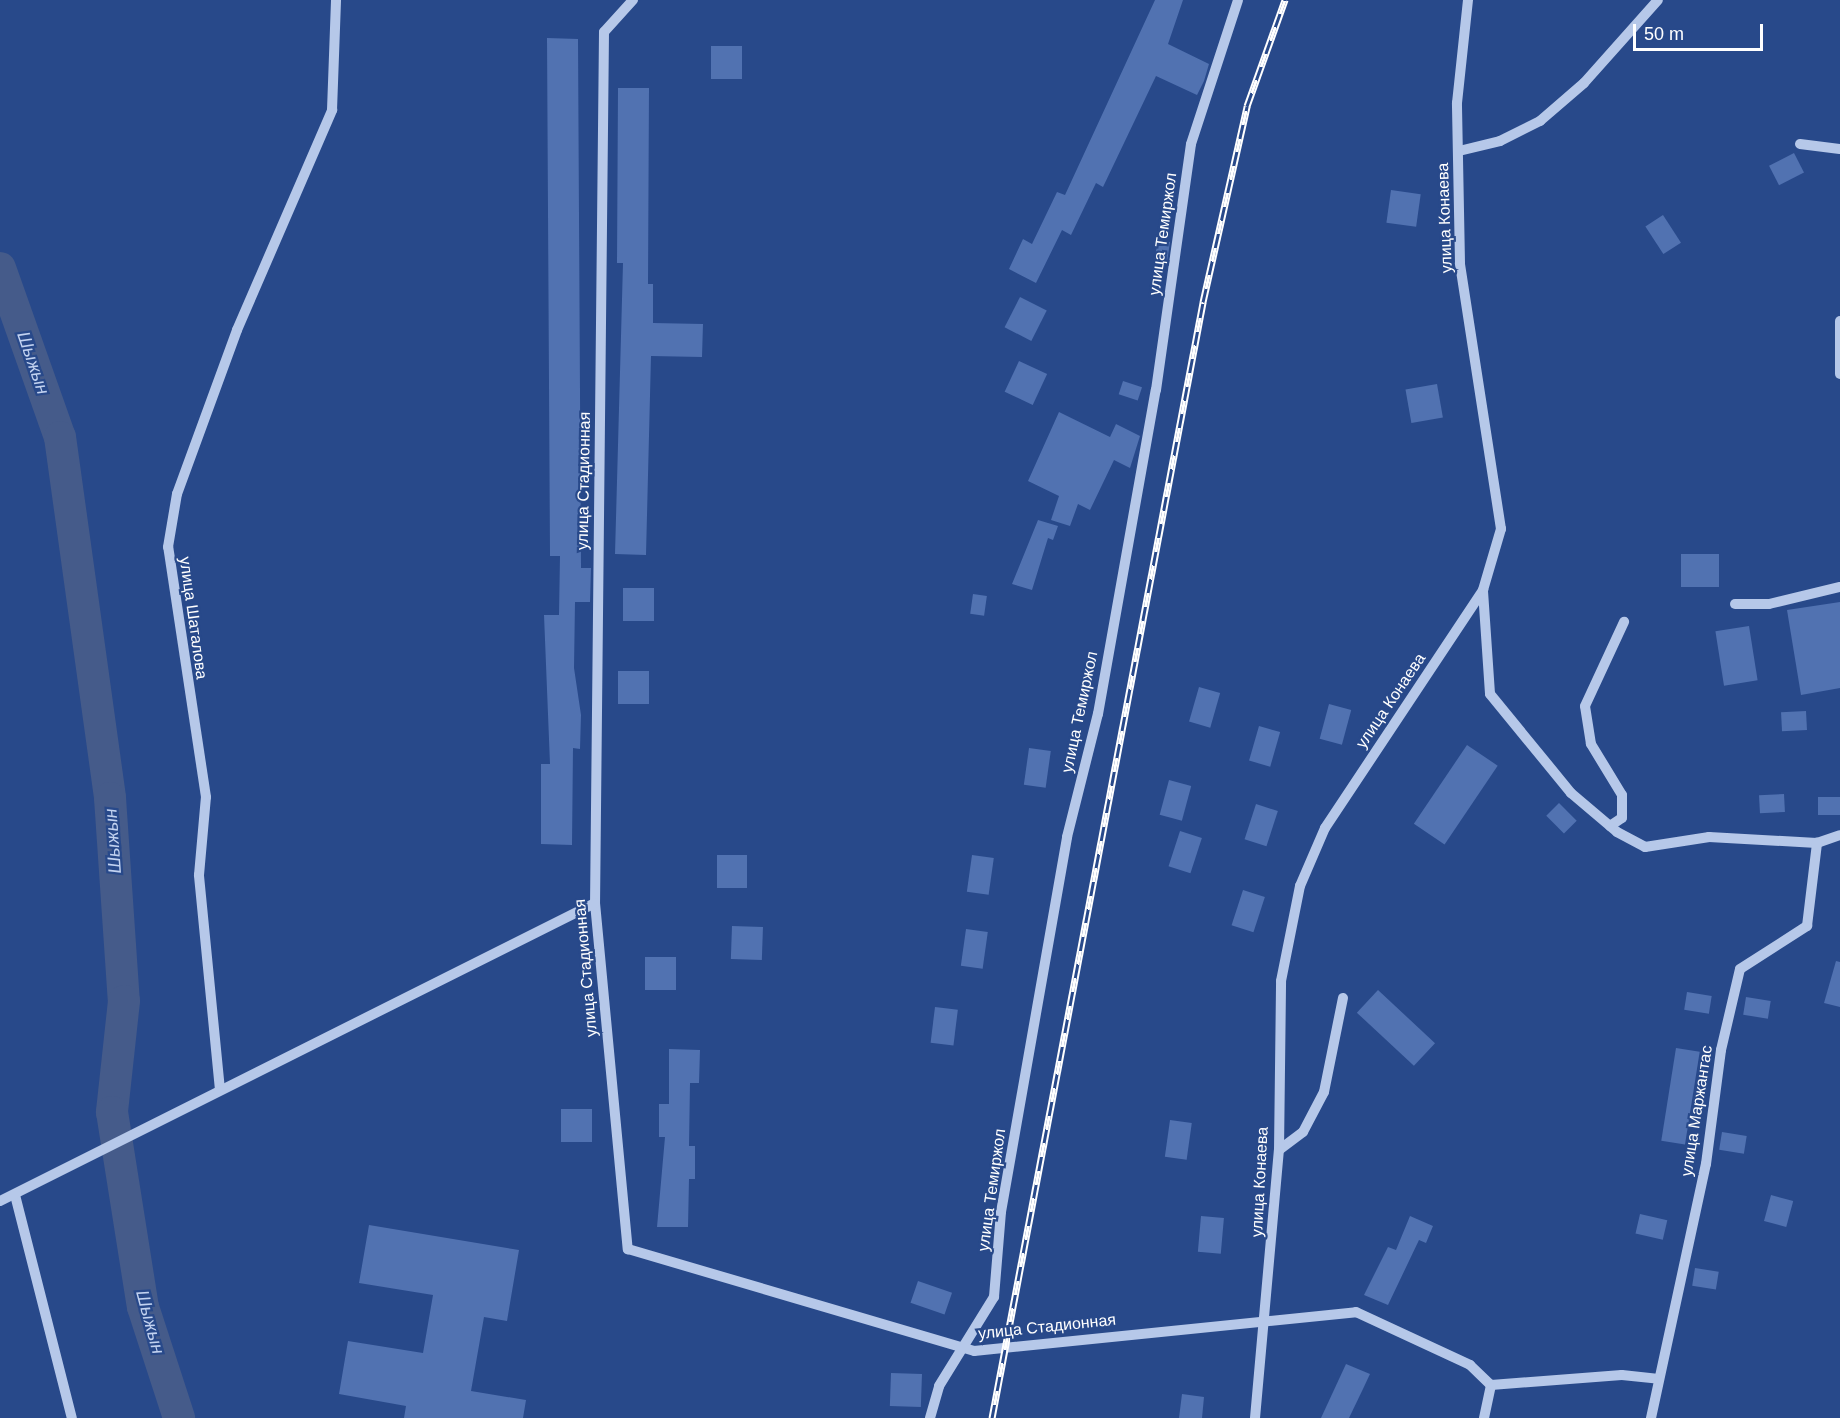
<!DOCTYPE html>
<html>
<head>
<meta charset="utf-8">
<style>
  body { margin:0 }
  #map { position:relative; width:1840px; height:1418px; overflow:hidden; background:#28498a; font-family:Helvetica,sans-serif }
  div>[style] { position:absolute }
  .river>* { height:32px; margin:-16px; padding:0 16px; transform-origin:16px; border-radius:16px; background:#455b8a }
  .building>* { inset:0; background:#5172b1; transform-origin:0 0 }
  .minor>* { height:10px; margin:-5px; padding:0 5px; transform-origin:5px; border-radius:5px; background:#b6c8e9 }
  .rail>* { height:7px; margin-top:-3.5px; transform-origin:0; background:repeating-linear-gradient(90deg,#28498a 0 14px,#fff 0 28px); box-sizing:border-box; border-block:2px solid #fff }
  span { translate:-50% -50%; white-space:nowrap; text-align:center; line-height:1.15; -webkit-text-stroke:4.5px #28498a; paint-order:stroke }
  .street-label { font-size:16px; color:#fff }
  .water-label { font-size:18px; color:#c2d2f0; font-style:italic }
  .scale { position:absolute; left:1633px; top:24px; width:130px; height:27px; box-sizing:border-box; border:3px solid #fff; border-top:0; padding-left:8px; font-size:18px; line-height:21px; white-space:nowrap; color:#fff; -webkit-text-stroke:4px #28498a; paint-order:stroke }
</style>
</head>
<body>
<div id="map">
  <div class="river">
    <i style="left:0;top:268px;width:179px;rotate:70.5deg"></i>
    <i style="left:60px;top:437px;width:364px;rotate:82.1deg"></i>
    <i style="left:110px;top:798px;width:203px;rotate:86.1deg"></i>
    <i style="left:124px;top:1001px;width:112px;rotate:96.2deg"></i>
    <i style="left:112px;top:1112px;width:197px;rotate:81deg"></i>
    <i style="left:143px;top:1307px;width:117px;rotate:72deg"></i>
  </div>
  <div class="building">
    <i style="clip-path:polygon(1155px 0,1183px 0,1168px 44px,1209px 64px,1204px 81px,1197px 95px,1156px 76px,1103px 187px,1096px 183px,1071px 235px,1062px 230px,1036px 283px,1009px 269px,1023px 239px,1032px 244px,1057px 192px,1065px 195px)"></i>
    <i style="clip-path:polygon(547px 38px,578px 39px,581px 568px,591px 568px,590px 602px,575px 602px,574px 668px,581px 715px,580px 749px,573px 748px,572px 845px,541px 844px,541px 764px,550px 764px,544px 615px,559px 615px,560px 556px,550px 556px)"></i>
    <i style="left:711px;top:46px;width:31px;height:33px"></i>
    <i style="clip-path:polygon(618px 88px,649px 88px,648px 284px,653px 284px,653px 323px,703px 324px,702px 357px,651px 356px,646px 555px,615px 554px,623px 263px,617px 263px)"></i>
    <i style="left:1794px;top:153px;width:22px;height:28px;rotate:63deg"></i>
    <i style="left:1391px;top:190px;width:30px;height:33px;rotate:8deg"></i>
    <i style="left:1663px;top:215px;width:33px;height:21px;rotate:57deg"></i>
    <i style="clip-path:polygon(1159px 239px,1170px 242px,1167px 262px,1154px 259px)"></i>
    <i style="left:1020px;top:297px;width:30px;height:34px;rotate:27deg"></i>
    <i style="left:1019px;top:361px;width:31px;height:34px;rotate:25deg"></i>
    <i style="left:1123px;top:381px;width:20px;height:14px;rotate:18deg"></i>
    <i style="left:1437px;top:384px;width:34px;height:32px;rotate:80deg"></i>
    <i style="clip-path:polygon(1059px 412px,1110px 437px,1116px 424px,1140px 436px,1130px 468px,1114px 460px,1090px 510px,1078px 504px,1070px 526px,1051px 520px,1059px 496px,1028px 481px)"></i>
    <i style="clip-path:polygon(1038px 520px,1058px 526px,1053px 540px,1048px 538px,1032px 590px,1012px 584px)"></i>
    <i style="left:1681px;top:554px;width:38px;height:33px"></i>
    <i style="left:623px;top:588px;width:31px;height:33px"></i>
    <i style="left:973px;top:594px;width:14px;height:20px;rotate:8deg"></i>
    <i style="clip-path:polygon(1840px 602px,1840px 688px,1801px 695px,1787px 610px)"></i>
    <i style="left:1749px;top:626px;width:55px;height:34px;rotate:81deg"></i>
    <i style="left:618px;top:671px;width:31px;height:33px"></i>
    <i style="left:1199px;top:687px;width:22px;height:36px;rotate:16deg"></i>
    <i style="left:1329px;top:704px;width:23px;height:36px;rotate:15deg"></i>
    <i style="left:1806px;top:711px;width:19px;height:25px;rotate:87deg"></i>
    <i style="left:1259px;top:726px;width:22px;height:36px;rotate:16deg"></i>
    <i style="left:1467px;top:745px;width:37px;height:95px;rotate:34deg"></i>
    <i style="left:1029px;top:748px;width:22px;height:37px;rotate:8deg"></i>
    <i style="left:1169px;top:780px;width:23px;height:36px;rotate:15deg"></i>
    <i style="left:1784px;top:794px;width:18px;height:25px;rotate:87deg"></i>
    <i style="left:1818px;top:797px;width:22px;height:18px"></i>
    <i style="left:1559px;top:803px;width:25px;height:18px;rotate:45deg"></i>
    <i style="left:1256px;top:804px;width:23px;height:37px;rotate:18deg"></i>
    <i style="left:1180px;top:831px;width:23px;height:37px;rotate:18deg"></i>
    <i style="left:717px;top:855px;width:30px;height:33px"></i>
    <i style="left:972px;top:855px;width:22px;height:37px;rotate:8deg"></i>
    <i style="left:1243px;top:890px;width:23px;height:37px;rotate:18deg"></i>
    <i style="left:732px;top:926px;width:31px;height:33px;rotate:2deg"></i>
    <i style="left:966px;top:929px;width:22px;height:37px;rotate:8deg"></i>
    <i style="left:645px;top:957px;width:31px;height:33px"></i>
    <i style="clip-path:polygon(1836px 961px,1840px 962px,1840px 1007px,1824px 1003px)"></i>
    <i style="left:1378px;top:990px;width:78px;height:31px;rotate:43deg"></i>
    <i style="left:1687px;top:992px;width:25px;height:18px;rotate:9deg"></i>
    <i style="left:1746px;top:997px;width:25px;height:18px;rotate:9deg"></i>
    <i style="left:935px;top:1007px;width:23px;height:36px;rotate:7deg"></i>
    <i style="left:1676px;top:1048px;width:24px;height:94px;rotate:9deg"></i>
    <i style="clip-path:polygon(669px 1049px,700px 1050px,699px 1083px,690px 1083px,689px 1146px,695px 1146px,695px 1179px,689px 1179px,688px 1227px,657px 1227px,665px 1137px,659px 1137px,659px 1104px,669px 1104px)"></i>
    <i style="left:561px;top:1109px;width:31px;height:33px"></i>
    <i style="left:1170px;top:1120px;width:22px;height:37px;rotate:8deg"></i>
    <i style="left:1722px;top:1132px;width:25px;height:18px;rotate:9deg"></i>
    <i style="left:1771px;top:1195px;width:23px;height:27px;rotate:15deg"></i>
    <i style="left:1640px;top:1214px;width:28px;height:20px;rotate:13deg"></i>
    <i style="left:1201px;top:1216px;width:23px;height:36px;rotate:5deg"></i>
    <i style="clip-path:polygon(1410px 1216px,1433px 1226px,1426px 1243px,1419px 1240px,1388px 1305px,1364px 1295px,1388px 1247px,1396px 1250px)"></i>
    <i style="clip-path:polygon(369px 1225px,519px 1250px,507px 1321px,484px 1317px,471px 1391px,526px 1400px,523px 1418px,404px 1418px,406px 1406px,339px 1394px,348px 1341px,423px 1353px,433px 1295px,359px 1283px)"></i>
    <i style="left:1695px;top:1268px;width:24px;height:18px;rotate:9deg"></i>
    <i style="left:918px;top:1281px;width:36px;height:23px;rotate:19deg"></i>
    <i style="clip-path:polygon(1346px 1364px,1370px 1374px,1362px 1391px,1349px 1418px,1321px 1418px)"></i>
    <i style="left:891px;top:1373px;width:31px;height:33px;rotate:2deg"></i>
    <i style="clip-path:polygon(1182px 1394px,1204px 1397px,1202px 1418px,1179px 1418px)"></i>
  </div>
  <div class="minor">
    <i style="left:633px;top:0;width:43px;rotate:132.2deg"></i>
    <i style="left:604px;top:32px;width:871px;rotate:90.59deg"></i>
    <i style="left:595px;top:903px;width:348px;rotate:84.6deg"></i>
    <i style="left:628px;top:1249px;width:361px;rotate:16.4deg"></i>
    <i style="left:974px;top:1351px;width:384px;rotate:-5.8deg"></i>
    <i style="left:1356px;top:1312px;width:126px;rotate:24.9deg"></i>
    <i style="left:1470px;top:1365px;width:29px;rotate:44deg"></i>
    <i style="left:1800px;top:144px;width:40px;rotate:7.1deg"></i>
    <i style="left:1459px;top:151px;width:42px;rotate:-13.7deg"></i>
    <i style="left:1500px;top:141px;width:45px;rotate:-26.6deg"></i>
    <i style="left:1540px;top:121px;width:58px;rotate:-40.8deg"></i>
    <i style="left:1584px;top:83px;width:111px;rotate:-48.3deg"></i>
    <i style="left:1840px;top:321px;width:53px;rotate:90deg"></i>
    <i style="left:1483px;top:591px;width:103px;rotate:86.1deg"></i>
    <i style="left:1490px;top:694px;width:128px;rotate:50.7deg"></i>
    <i style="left:1571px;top:793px;width:60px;rotate:40.3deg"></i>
    <i style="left:1617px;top:832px;width:32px;rotate:28deg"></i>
    <i style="left:1645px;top:847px;width:65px;rotate:-8.9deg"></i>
    <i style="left:1709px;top:837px;width:108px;rotate:3.2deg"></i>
    <i style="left:1817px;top:843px;width:24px;rotate:-19deg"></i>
    <i style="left:1735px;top:604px;width:34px"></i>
    <i style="left:1769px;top:604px;width:73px;rotate:-13.5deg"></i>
    <i style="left:1610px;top:826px;width:14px;rotate:-34deg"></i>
    <i style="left:1622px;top:818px;width:23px;rotate:-90deg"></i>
    <i style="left:1622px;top:795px;width:60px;rotate:-121.3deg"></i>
    <i style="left:1591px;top:744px;width:38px;rotate:-99deg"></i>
    <i style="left:1585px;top:706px;width:93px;rotate:-65.1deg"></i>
    <i style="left:220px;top:1090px;width:216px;rotate:-95.6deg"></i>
    <i style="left:199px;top:875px;width:78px;rotate:-84.9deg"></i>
    <i style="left:206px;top:797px;width:253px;rotate:-98.6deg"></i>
    <i style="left:168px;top:547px;width:54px;rotate:-80.4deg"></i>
    <i style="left:177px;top:494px;width:175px;rotate:-69.9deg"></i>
    <i style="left:237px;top:330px;width:240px;rotate:-66.6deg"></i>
    <i style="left:332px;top:110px;width:110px;rotate:-87.9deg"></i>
    <i style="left:1279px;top:1150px;width:30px;rotate:-37deg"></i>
    <i style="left:1303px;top:1132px;width:45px;rotate:-62.3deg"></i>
    <i style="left:1324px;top:1092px;width:96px;rotate:-78.6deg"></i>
    <i style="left:15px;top:1195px;width:230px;rotate:75.7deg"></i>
    <i style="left:0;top:1201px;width:665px;rotate:-26.6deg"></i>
    <i style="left:930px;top:1418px;width:33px;rotate:-74deg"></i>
    <i style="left:939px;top:1386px;width:105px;rotate:-58.3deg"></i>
    <i style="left:994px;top:1297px;width:85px;rotate:-85.3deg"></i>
    <i style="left:1001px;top:1212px;width:381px;rotate:-80deg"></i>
    <i style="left:1067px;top:837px;width:127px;rotate:-75.9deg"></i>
    <i style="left:1098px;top:714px;width:329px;rotate:-79.9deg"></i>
    <i style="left:1156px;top:390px;width:248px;rotate:-81.9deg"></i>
    <i style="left:1191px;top:144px;width:151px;rotate:-71.9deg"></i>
    <i style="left:1255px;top:1418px;width:269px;rotate:-84.9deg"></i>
    <i style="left:1279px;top:1150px;width:169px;rotate:-89.3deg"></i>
    <i style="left:1281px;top:981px;width:97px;rotate:-78.7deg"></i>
    <i style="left:1300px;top:886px;width:63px;rotate:-66.7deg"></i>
    <i style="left:1325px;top:828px;width:286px;rotate:-56.4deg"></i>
    <i style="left:1483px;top:590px;width:64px;rotate:-73.6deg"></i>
    <i style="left:1501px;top:529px;width:269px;rotate:-98.8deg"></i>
    <i style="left:1460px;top:263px;width:160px;rotate:-91.1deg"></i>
    <i style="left:1457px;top:103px;width:104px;rotate:-83.9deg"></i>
    <i style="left:1484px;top:1418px;width:34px;rotate:-78deg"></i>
    <i style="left:1491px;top:1385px;width:131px;rotate:-4.4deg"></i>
    <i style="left:1622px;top:1375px;width:37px;rotate:6deg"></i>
    <i style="left:1651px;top:1418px;width:260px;rotate:-77.8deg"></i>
    <i style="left:1706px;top:1164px;width:115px;rotate:-82.5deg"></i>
    <i style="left:1721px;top:1050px;width:83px;rotate:-76.8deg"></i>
    <i style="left:1740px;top:969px;width:80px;rotate:-32.7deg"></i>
    <i style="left:1807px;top:926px;width:84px;rotate:-83.1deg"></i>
  </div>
  <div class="rail">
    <i style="left:992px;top:1418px;width:1136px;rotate:-79.29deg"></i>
    <i style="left:1203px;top:302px;width:201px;rotate:-77.3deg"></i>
    <i style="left:1247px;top:106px;width:113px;rotate:-70.3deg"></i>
  </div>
  <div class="street-label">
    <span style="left:1445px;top:218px;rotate:-92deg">улица Конаева</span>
    <span style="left:1163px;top:234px;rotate:-82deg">улица Темиржол</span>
    <span style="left:584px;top:481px;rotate:-89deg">улица Стадионная</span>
    <span style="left:193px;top:618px;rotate:82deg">улица Шаталова</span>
    <span style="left:1391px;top:701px;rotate:-56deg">улица Конаева</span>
    <span style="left:1080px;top:712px;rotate:-78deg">улица Темиржол</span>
    <span style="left:586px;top:968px;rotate:-95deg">улица Стадионная</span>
    <span style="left:1697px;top:1111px;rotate:-81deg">улица Маржантас</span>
    <span style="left:1260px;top:1182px;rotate:-87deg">улица Конаева</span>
    <span style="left:992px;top:1190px;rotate:-82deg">улица Темиржол</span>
    <span style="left:1047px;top:1327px;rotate:-6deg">улица Стадионная</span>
  </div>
  <div class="water-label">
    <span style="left:33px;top:363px;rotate:71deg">Шыжын</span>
    <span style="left:113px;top:841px;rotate:-94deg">Шыжын</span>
    <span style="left:150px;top:1322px;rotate:75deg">Шыжын</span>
  </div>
  <div class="scale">50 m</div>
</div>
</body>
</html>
